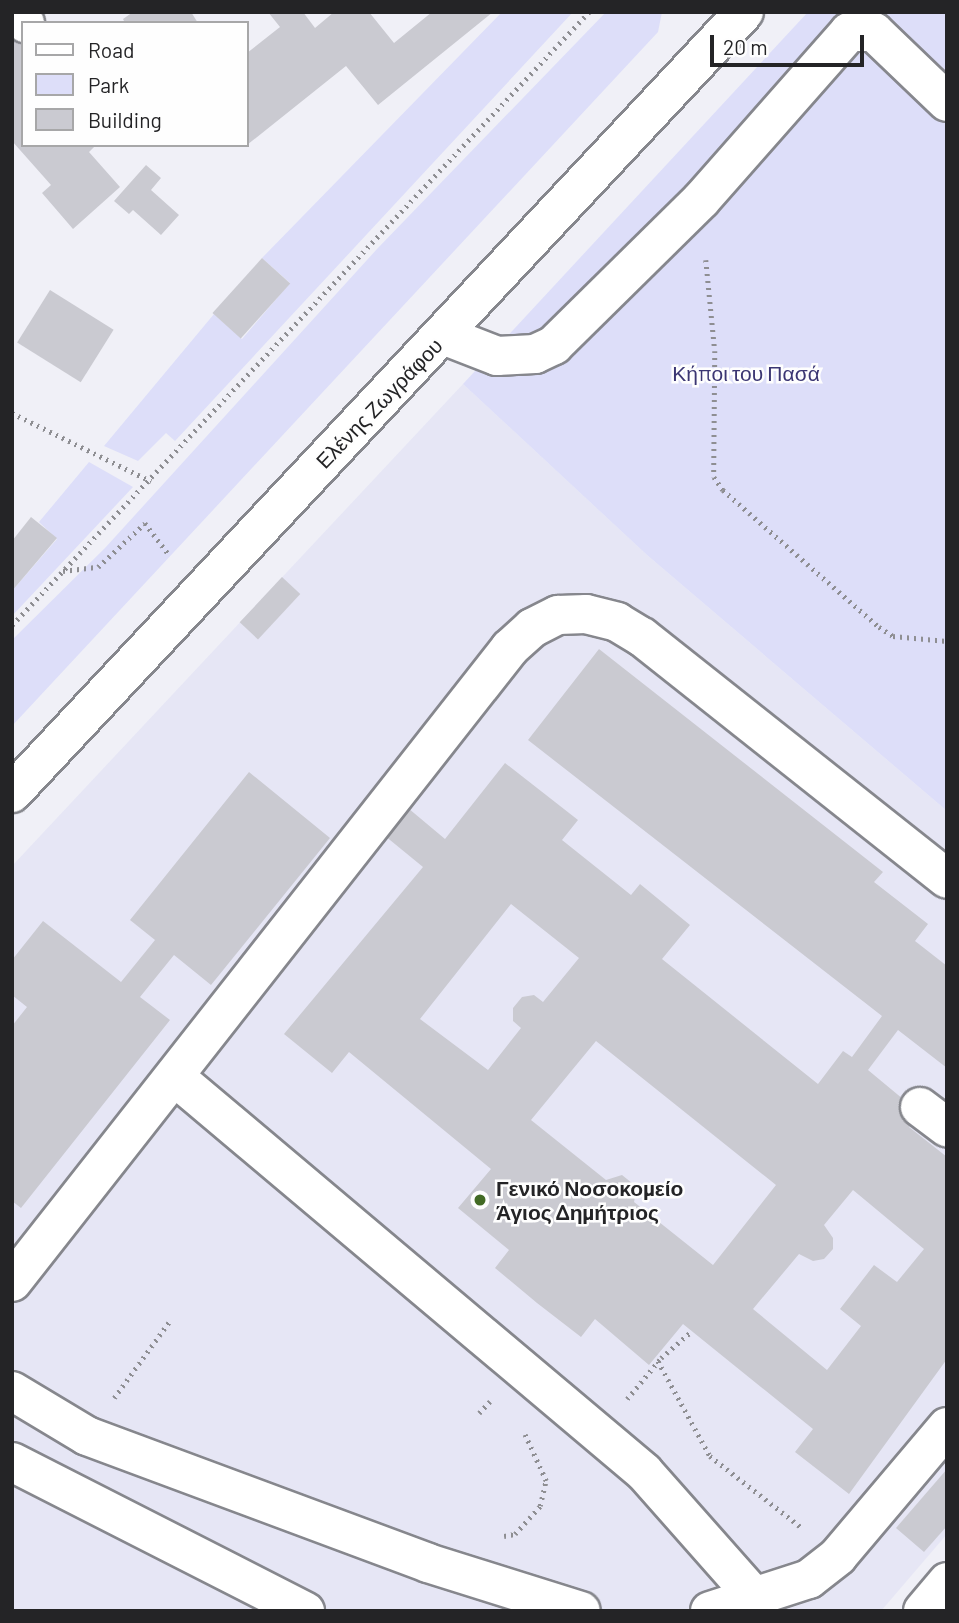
<!DOCTYPE html>
<html>
<head>
<meta charset="utf-8">
<style>
  body { margin:0 }
  #map { position:relative; width:959px; height:1623px; overflow:hidden; background:#f0f0f7; font-family:Barlow,sans-serif }
  div>[style] { position:absolute }
  .built>* { inset:0; background:#e6e6f5 }
  .green>* { inset:0; background:#dddef9 }
  .building>* { inset:0; background:#cacad1; transform-origin:0 0 }
  .path>* { height:4.5px; margin-top:-2.25px; transform-origin:0; background:repeating-linear-gradient(90deg,#8e8e92 0 2px,transparent 0 7px) }
  .roads { filter:drop-shadow(2px 0 #86878d) drop-shadow(-2px 0 #86878d) drop-shadow(0 2px #86878d) drop-shadow(0 -2px #86878d) }
  .minor>* { height:38px; margin:-19px; padding:0 19px; transform-origin:19px; border-radius:19px; background:#fff }
  .major>* { height:38px; margin:-19px; padding:0 19px; transform-origin:19px; border-radius:19px; background:#fff }
  .dots>* { width:19px; height:19px; translate:-50% -50%; box-sizing:border-box; border:4px solid #fefefe; border-radius:50% }
  span { translate:-50% -50%; white-space:nowrap; text-align:center; line-height:1.15; -webkit-text-stroke:5px #fefefe; paint-order:stroke }
  .park-label { font-size:21px; color:#3b3673 }
  .street-label { font-size:21px; color:#242426 }
  .poi-label { font-size:21px; color:#242426; font-weight:700 }
  .left { translate:0 -50%; text-align:left }
  .frame { position:absolute; inset:0; border:14px solid #242426; pointer-events:none }
  .legend { position:absolute; left:21px; top:21px; width:228px; height:126px; box-sizing:border-box; background:#fefefe; border:2px solid #a7a7a8; margin:0; padding:9px 12px; list-style:none; font-size:21px; color:#242426 }
  .legend li { display:flex; align-items:center; gap:14px; height:35px }
  .legend b { width:35px; border:2px solid #a7a7a8 }
  .scale { position:absolute; left:710px; top:35px; width:154px; height:32px; box-sizing:border-box; border:4px solid #242426; border-top:0; padding-left:9px; font-size:21px; line-height:24px; white-space:nowrap; color:#242426; -webkit-text-stroke:5px #fefefe; paint-order:stroke }
</style>
</head>
<body>
<div id="map">
  <div class="built">
    <i style="clip-path:polygon(463px 384px,647px 555px,947px 811px,947px 1534px,881px 1611px,12px 1611px,12px 866px)"></i>
  </div>
  <div class="green">
    <i style="clip-path:polygon(502px 12px,573px 12px,175px 441px,166px 433px,138px 461px,104px 446px,214px 314px,242px 339px,290px 283px,262px 258px)"></i>
    <i style="clip-path:polygon(606px 12px,662px 12px,658px 32px,12px 726px,12px 640px,105px 548px,377px 249px)"></i>
    <i style="clip-path:polygon(808px 12px,947px 12px,947px 811px,647px 555px,463px 384px)"></i>
    <i style="clip-path:polygon(89px 462px,133px 487px,12px 616px,12px 591px,57px 539px,39px 522px)"></i>
  </div>
  <div class="building">
    <i style="clip-path:polygon(133px 12px,191px 12px,198px 23px,125px 23px,123px 19px)"></i>
    <i style="clip-path:polygon(268px 12px,303px 12px,315px 28px,334px 12px,369px 12px,394px 43px,432px 12px,493px 12px,378px 105px,346px 66px,247px 145px,247px 53px,280px 27px)"></i>
    <i style="clip-path:polygon(12px 23px,23px 34px,23px 145px,96px 145px,89px 152px,120px 187px,73px 229px,42px 193px,51px 185px,12px 141px)"></i>
    <i style="clip-path:polygon(146px 165px,161px 178px,151px 190px,179px 215px,161px 235px,133px 210px,129px 214px,114px 201px)"></i>
    <i style="left:262px;top:258px;width:38px;height:74px;rotate:42deg"></i>
    <i style="left:50px;top:290px;width:75px;height:62px;rotate:32deg"></i>
    <i style="clip-path:polygon(31px 517px,57px 538px,12px 591px,12px 541px)"></i>
    <i style="left:282px;top:577px;width:25px;height:62px;rotate:43deg"></i>
    <i style="clip-path:polygon(evenodd,599px 649px,883px 872px,874px 882px,928px 924px,915px 941px,947px 966px,947px 1068px,898px 1030px,868px 1070px,921px 1114px,909px 1127px,947px 1157px,947px 1359px,849px 1494px,795px 1452px,813px 1429px,683px 1324px,649px 1365px,595px 1319px,581px 1337px,537px 1303px,495px 1268px,509px 1250px,458px 1208px,491px 1169px,349px 1052px,332px 1073px,284px 1034px,423px 867px,379px 831px,402px 803px,445px 839px,505px 763px,578px 820px,562px 840px,631px 895px,640px 884px,690px 925px,662px 959px,818px 1084px,843px 1051px,852px 1057px,882px 1016px,528px 740px,599px 649px,511px 904px,579px 958px,543px 1002px,534px 995px,522px 997px,513px 1008px,513px 1021px,521px 1028px,488px 1070px,420px 1019px,511px 904px,599px 649px,596px 1041px,776px 1185px,713px 1265px,634px 1202px,637px 1187px,622px 1175px,606px 1180px,531px 1120px,596px 1041px,599px 649px,853px 1190px,924px 1249px,897px 1282px,874px 1265px,840px 1309px,861px 1326px,827px 1370px,753px 1309px,799px 1254px,813px 1261px,824px 1259px,833px 1249px,833px 1238px,824px 1225px,853px 1190px)"></i>
    <i style="clip-path:polygon(249px 772px,330px 838px,211px 985px,174px 955px,140px 997px,170px 1020px,21px 1208px,12px 1201px,12px 1026px,27px 1007px,12px 995px,12px 960px,43px 921px,121px 982px,155px 940px,130px 920px)"></i>
    <i style="clip-path:polygon(947px 1469px,947px 1526px,924px 1552px,896px 1528px)"></i>
  </div>
  <div class="path">
    <i style="left:706px;top:260px;width:91px;rotate:84.4deg"></i>
    <i style="left:715px;top:351px;width:126px;rotate:90.5deg"></i>
    <i style="left:714px;top:477px;width:16px;rotate:55deg"></i>
    <i style="left:723px;top:490px;width:208px;rotate:41.3deg"></i>
    <i style="left:879px;top:627px;width:17px;rotate:33deg"></i>
    <i style="left:893px;top:636px;width:54px;rotate:5.3deg"></i>
    <i style="left:12px;top:413px;width:155px;rotate:26.1deg"></i>
    <i style="left:63px;top:571px;width:35px;rotate:-7deg"></i>
    <i style="left:98px;top:567px;width:64px;rotate:-43.1deg"></i>
    <i style="left:145px;top:523px;width:41px;rotate:52.9deg"></i>
    <i style="left:12px;top:625px;width:842px;rotate:-46.73deg"></i>
    <i style="left:658px;top:1361px;width:108px;rotate:61.3deg"></i>
    <i style="left:710px;top:1456px;width:115px;rotate:38deg"></i>
    <i style="left:114px;top:1398px;width:94px;rotate:-54.1deg"></i>
    <i style="left:627px;top:1399px;width:53px;rotate:-50.3deg"></i>
    <i style="left:661px;top:1358px;width:41px;rotate:-41.1deg"></i>
    <i style="left:479px;top:1413px;width:16px;rotate:-47deg"></i>
    <i style="left:504px;top:1536px;width:11px;rotate:-10deg"></i>
    <i style="left:515px;top:1534px;width:38px;rotate:-48deg"></i>
    <i style="left:540px;top:1506px;width:26px;rotate:-77deg"></i>
    <i style="left:546px;top:1481px;width:51px;rotate:-114.5deg"></i>
  </div>
  <div class="roads">
    <div class="minor">
      <i style="left:15px;top:12px;width:15px;rotate:48deg"></i>
      <i style="left:443px;top:335px;width:58px;rotate:21.3deg"></i>
      <i style="left:497px;top:356px;width:38px;rotate:-3deg"></i>
      <i style="left:535px;top:354px;width:21px;rotate:-25deg"></i>
      <i style="left:554px;top:345px;width:206px;rotate:-44.6deg"></i>
      <i style="left:701px;top:200px;width:224px;rotate:-48.6deg"></i>
      <i style="left:849px;top:32px;width:25px"></i>
      <i style="left:874px;top:32px;width:101px;rotate:43.8deg"></i>
      <i style="left:175px;top:1077px;width:613px;rotate:40.1deg"></i>
      <i style="left:644px;top:1472px;width:163px;rotate:48.5deg"></i>
      <i style="left:920px;top:1107px;width:34px;rotate:37deg"></i>
      <i style="left:12px;top:1282px;width:806px;rotate:-51.85deg"></i>
      <i style="left:510px;top:648px;width:30px;rotate:-42deg"></i>
      <i style="left:532px;top:628px;width:29px;rotate:-27deg"></i>
      <i style="left:558px;top:615px;width:28px;rotate:-2deg"></i>
      <i style="left:586px;top:614px;width:32px;rotate:14deg"></i>
      <i style="left:617px;top:622px;width:29px;rotate:31deg"></i>
      <i style="left:642px;top:637px;width:389px;rotate:38.4deg"></i>
      <i style="left:12px;top:1391px;width:87px;rotate:31deg"></i>
      <i style="left:87px;top:1436px;width:364px;rotate:20.4deg"></i>
      <i style="left:428px;top:1563px;width:160px;rotate:17.4deg"></i>
      <i style="left:12px;top:1462px;width:329px;rotate:27deg"></i>
      <i style="left:710px;top:1611px;width:104px;rotate:-17.9deg"></i>
      <i style="left:809px;top:1579px;width:37px;rotate:-38deg"></i>
      <i style="left:838px;top:1556px;width:169px;rotate:-49.8deg"></i>
      <i style="left:923px;top:1611px;width:38px;rotate:-50deg"></i>
    </div>
    <div class="major">
      <i style="left:12px;top:793px;width:1070px;rotate:-46.85deg"></i>
    </div>
  </div>
  <div class="dots">
    <i style="left:480px;top:1200px;background:#426a24"></i>
  </div>
  <div class="park-label">
    <span style="left:746px;top:373px">Κήποι του Πασά</span>
  </div>
  <div class="street-label">
    <span style="left:379px;top:403px;rotate:-46deg">Ελένης Ζωγράφου</span>
  </div>
  <div class="poi-label">
    <span class="left" style="left:496px;top:1200px">Γενικό Νοσοκομείο<br>Άγιος Δημήτριος</span>
  </div>
  <div class="frame"></div>
  <ul class="legend">
  <li><b style="height:9px;background:#fff"></b>Road</li>
  <li><b style="height:19px;background:#dddef9"></b>Park</li>
  <li><b style="height:19px;background:#cacad1"></b>Building</li>
  </ul>
  <div class="scale">20 m</div>
</div>
</body>
</html>
